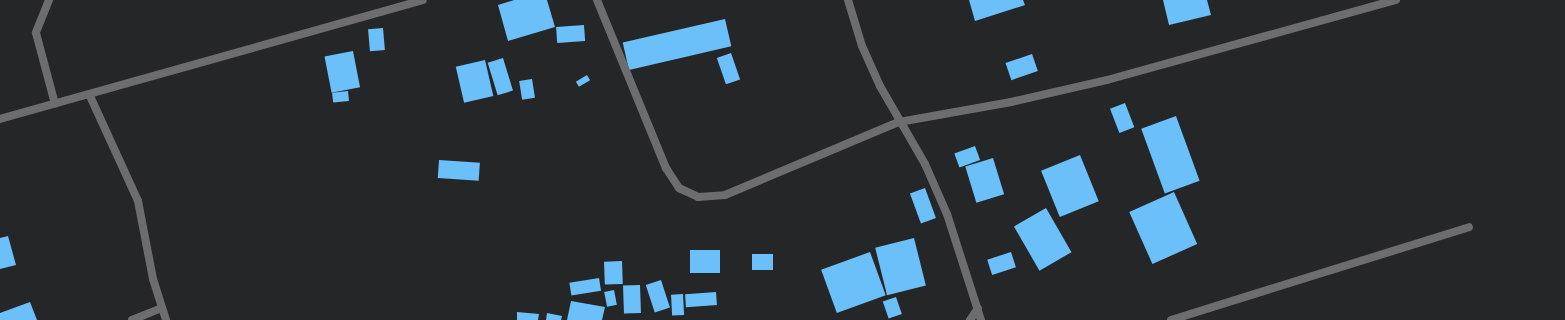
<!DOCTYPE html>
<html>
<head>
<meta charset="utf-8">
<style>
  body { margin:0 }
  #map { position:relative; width:1565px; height:320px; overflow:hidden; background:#242628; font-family:Overpass,sans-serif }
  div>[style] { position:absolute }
  .building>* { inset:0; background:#6cc0fa; transform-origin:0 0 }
  .minor>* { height:8px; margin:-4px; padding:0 4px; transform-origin:4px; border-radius:4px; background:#6d6d6f }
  span { translate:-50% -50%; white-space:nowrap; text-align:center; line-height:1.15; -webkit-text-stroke:4px #0e0f10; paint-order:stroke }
</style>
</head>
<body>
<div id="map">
  <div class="building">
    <i style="clip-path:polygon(514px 0,547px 0,555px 27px,508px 41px,498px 5px)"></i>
    <i style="clip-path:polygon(969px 0,1023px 0,1025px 5px,975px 21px)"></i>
    <i style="clip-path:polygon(1163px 0,1207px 0,1211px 15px,1169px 25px)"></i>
    <i style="left:725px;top:19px;width:28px;height:105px;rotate:77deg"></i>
    <i style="left:584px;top:25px;width:16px;height:28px;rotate:86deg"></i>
    <i style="left:383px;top:28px;width:22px;height:15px;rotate:85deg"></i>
    <i style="left:353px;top:51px;width:37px;height:29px;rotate:79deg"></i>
    <i style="left:731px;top:53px;width:28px;height:15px;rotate:71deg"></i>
    <i style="left:1032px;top:54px;width:18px;height:28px;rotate:71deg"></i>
    <i style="left:503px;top:58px;width:34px;height:16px;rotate:73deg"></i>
    <i style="left:485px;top:60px;width:37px;height:30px;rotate:77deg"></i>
    <i style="left:587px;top:75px;width:6px;height:13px;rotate:59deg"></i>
    <i style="left:532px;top:79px;width:19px;height:13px;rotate:81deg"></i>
    <i style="left:348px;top:91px;width:10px;height:16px;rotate:84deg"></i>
    <i style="left:1125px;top:103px;width:26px;height:16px;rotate:69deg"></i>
    <i style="left:1176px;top:116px;width:69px;height:37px;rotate:70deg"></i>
    <i style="left:975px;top:146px;width:15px;height:22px;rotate:70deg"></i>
    <i style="left:1080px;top:155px;width:50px;height:42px;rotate:68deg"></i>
    <i style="left:993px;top:158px;width:38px;height:29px;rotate:73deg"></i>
    <i style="left:439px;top:160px;width:41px;height:18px;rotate:4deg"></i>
    <i style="left:925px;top:188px;width:32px;height:16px;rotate:70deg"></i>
    <i style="left:1174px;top:192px;width:57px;height:49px;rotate:66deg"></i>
    <i style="left:1046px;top:208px;width:51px;height:37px;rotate:60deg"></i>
    <i style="clip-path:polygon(8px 236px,16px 265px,0 269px,0 238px)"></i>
    <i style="left:914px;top:238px;width:49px;height:40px;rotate:76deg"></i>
    <i style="left:690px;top:250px;width:30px;height:23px"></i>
    <i style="left:870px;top:252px;width:46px;height:52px;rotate:70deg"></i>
    <i style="left:1011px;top:252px;width:16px;height:25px;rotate:72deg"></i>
    <i style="left:752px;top:254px;width:21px;height:16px"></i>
    <i style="left:622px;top:261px;width:23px;height:18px;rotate:88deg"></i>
    <i style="left:599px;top:278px;width:13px;height:30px;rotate:81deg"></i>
    <i style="left:661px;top:280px;width:29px;height:16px;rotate:72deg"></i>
    <i style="left:640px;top:285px;width:28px;height:17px;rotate:88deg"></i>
    <i style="left:614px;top:290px;width:15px;height:10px;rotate:79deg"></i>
    <i style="left:716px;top:292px;width:13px;height:31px;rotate:86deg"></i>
    <i style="left:683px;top:294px;width:21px;height:12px;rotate:87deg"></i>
    <i style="left:896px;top:297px;width:18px;height:14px;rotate:71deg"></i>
    <i style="clip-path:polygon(571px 301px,605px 307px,602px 320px,567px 320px)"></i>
    <i style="clip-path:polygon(30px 302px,37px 320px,0 320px,0 313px)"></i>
    <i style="clip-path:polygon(517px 312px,539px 314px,538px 320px,517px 320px)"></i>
    <i style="clip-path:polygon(547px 313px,562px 316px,561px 320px,546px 320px)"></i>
  </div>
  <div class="minor">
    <i style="left:49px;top:0;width:35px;rotate:112deg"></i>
    <i style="left:36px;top:33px;width:73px;rotate:75deg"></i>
    <i style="left:597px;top:0;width:182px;rotate:67.7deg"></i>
    <i style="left:666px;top:168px;width:24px;rotate:57deg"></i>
    <i style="left:679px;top:188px;width:21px;rotate:25deg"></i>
    <i style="left:698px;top:197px;width:27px;rotate:-4deg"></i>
    <i style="left:725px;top:195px;width:189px;rotate:-22.8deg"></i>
    <i style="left:899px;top:122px;width:114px;rotate:-10.1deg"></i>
    <i style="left:1011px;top:102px;width:98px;rotate:-12.9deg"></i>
    <i style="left:1107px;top:80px;width:300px;rotate:-15.5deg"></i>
    <i style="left:848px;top:0;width:48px;rotate:73.1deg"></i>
    <i style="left:862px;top:46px;width:44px;rotate:65.8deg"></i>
    <i style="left:880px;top:86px;width:90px;rotate:60deg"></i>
    <i style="left:925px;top:164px;width:55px;rotate:66.3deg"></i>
    <i style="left:947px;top:214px;width:111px;rotate:72.2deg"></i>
    <i style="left:90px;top:96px;width:115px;rotate:65.4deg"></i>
    <i style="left:138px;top:201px;width:79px;rotate:79.1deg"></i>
    <i style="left:153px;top:279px;width:43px;rotate:72.4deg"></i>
    <i style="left:0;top:119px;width:439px;rotate:-15.7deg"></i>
    <i style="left:132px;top:320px;width:31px;rotate:-22deg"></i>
    <i style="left:970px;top:320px;width:14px;rotate:-56deg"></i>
    <i style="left:1171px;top:320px;width:312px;rotate:-17.3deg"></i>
  </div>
</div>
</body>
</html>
